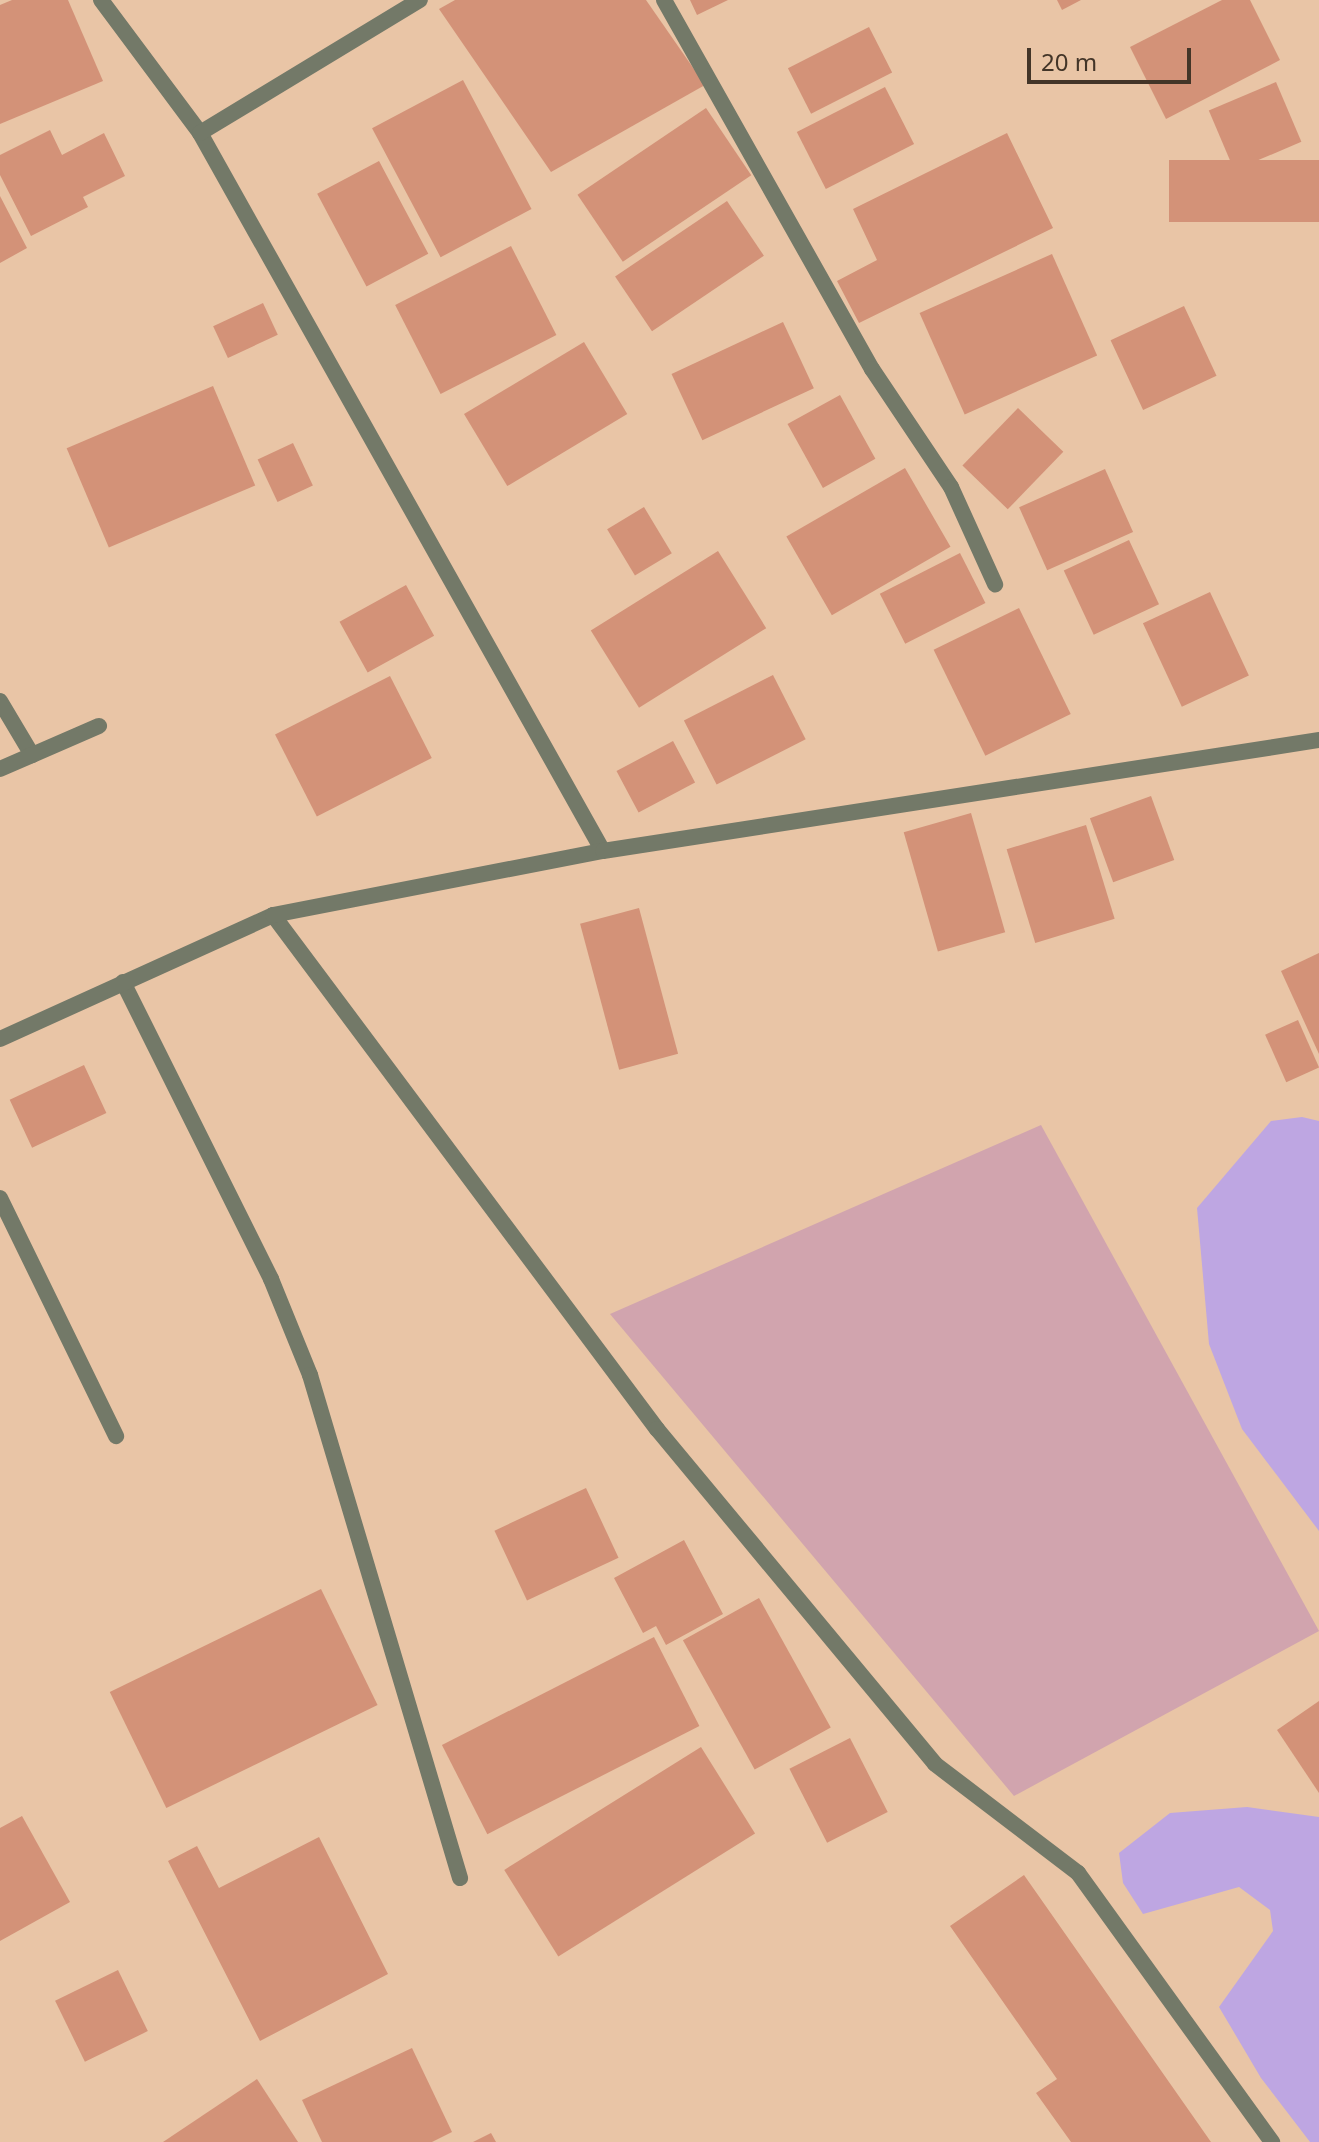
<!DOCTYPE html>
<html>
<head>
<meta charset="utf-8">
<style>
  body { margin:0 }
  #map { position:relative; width:1319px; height:2142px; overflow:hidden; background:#e9c5a6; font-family:"Noto Sans",sans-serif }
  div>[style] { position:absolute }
  .green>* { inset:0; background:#d1a4ae }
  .water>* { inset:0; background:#bea6e2 }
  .building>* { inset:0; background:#d39278; transform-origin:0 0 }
  .minor>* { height:16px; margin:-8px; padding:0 8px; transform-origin:8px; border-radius:8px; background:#737968 }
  span { translate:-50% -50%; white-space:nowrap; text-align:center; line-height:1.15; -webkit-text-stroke:8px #e9c5a6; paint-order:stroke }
  .scale { position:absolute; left:1027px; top:48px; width:164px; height:36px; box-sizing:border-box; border:4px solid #433528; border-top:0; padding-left:10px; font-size:24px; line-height:28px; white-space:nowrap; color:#433528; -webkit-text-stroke:6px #e9c5a6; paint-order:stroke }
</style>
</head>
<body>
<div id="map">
  <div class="green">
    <i style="clip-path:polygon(1041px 1125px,1319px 1631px,1014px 1796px,610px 1314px)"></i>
  </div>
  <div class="water">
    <i style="clip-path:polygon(1302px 1117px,1319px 1121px,1319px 1531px,1242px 1429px,1209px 1344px,1197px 1208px,1271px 1121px)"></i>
    <i style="clip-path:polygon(1247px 1807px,1319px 1817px,1319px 2142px,1310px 2142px,1261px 2078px,1219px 2007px,1273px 1931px,1270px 1910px,1239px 1887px,1143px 1914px,1123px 1883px,1119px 1853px,1170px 1813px)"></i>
  </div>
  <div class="building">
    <i style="clip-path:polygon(12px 0,68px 0,103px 81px,0 124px,0 5px)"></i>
    <i style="clip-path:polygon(455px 0,646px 0,705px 85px,551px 172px,439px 9px)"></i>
    <i style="clip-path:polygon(690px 0,728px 0,697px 15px)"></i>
    <i style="clip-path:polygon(1057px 0,1081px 0,1062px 10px)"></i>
    <i style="clip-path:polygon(1222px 0,1250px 0,1280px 60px,1166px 119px,1130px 47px)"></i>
    <i style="left:869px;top:27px;width:51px;height:91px;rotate:63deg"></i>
    <i style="left:463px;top:80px;width:146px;height:103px;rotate:62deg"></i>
    <i style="left:1276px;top:82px;width:65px;height:73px;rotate:67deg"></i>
    <i style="left:885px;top:87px;width:64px;height:99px;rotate:63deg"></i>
    <i style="left:706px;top:108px;width:81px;height:155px;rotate:56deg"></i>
    <i style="clip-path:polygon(50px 130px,62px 155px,104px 133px,125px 176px,83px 197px,88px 207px,31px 236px,0 175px,0 155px)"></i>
    <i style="clip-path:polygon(1007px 133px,1053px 228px,859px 323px,837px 281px,877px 260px,853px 209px)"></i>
    <i style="left:1319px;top:160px;width:62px;height:150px;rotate:90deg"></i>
    <i style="left:379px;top:161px;width:105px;height:70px;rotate:62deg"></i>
    <i style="clip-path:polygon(0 196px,27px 248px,0 263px)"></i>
    <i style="left:727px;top:201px;width:66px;height:135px;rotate:56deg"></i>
    <i style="left:511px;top:246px;width:100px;height:130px;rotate:63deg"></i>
    <i style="left:1052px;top:254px;width:111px;height:145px;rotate:66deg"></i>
    <i style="left:263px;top:303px;width:35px;height:55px;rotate:65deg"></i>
    <i style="left:1184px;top:306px;width:77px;height:81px;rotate:65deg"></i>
    <i style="left:783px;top:322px;width:73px;height:123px;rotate:65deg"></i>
    <i style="left:584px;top:342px;width:84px;height:140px;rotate:59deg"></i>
    <i style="left:213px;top:386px;width:108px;height:159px;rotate:67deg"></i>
    <i style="left:840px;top:395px;width:73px;height:60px;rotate:61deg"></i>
    <i style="left:1018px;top:408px;width:63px;height:80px;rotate:44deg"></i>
    <i style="left:293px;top:443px;width:47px;height:39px;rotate:65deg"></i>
    <i style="left:905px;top:468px;width:91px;height:137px;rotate:60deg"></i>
    <i style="left:1105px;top:469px;width:69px;height:94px;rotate:66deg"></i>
    <i style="left:644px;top:507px;width:54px;height:43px;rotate:59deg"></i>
    <i style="left:1129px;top:540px;width:71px;height:72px;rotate:65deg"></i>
    <i style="left:718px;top:551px;width:91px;height:150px;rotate:58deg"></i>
    <i style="left:960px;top:553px;width:56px;height:90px;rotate:63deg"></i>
    <i style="left:406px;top:585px;width:58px;height:76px;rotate:61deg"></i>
    <i style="left:1210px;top:592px;width:92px;height:74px;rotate:65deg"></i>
    <i style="left:1019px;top:608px;width:118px;height:95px;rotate:64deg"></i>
    <i style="left:773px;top:675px;width:72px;height:100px;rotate:63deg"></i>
    <i style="left:390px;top:676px;width:92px;height:129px;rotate:63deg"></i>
    <i style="left:673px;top:741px;width:47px;height:64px;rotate:62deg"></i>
    <i style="left:1151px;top:796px;width:68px;height:65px;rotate:70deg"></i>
    <i style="left:971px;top:813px;width:124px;height:70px;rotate:74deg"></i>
    <i style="left:1086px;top:825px;width:98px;height:83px;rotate:73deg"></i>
    <i style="left:639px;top:908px;width:151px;height:61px;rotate:75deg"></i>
    <i style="clip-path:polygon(1319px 953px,1319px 1054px,1281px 971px)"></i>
    <i style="left:1298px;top:1020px;width:52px;height:36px;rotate:66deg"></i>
    <i style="left:84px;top:1065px;width:53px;height:82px;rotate:65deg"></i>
    <i style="left:586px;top:1488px;width:77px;height:101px;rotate:65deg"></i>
    <i style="clip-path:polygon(684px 1540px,723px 1614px,666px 1645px,656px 1626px,643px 1633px,614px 1578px)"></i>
    <i style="left:321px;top:1589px;width:129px;height:235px;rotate:64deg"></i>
    <i style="left:759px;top:1598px;width:148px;height:87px;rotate:61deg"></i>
    <i style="left:654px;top:1637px;width:100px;height:238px;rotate:63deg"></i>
    <i style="clip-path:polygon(1319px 1701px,1319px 1793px,1277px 1730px)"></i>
    <i style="left:850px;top:1738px;width:83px;height:68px;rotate:63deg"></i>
    <i style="left:701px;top:1747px;width:102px;height:232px;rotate:58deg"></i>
    <i style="clip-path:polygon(22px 1816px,70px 1902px,0 1941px,0 1828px)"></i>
    <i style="clip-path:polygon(319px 1837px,388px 1974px,260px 2041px,168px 1861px,197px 1846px,219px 1888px)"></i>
    <i style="clip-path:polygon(1024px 1875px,1211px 2142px,1071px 2142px,1036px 2093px,1057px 2079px,950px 1926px)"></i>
    <i style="left:118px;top:1970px;width:68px;height:70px;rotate:64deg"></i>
    <i style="clip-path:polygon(412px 2048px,452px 2132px,432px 2142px,322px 2142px,302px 2100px)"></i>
    <i style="clip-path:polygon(257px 2079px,298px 2142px,163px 2142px)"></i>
    <i style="clip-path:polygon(491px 2133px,496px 2142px,473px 2142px)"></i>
  </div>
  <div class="minor">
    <i style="left:101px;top:0;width:166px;rotate:53.3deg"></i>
    <i style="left:200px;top:133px;width:823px;rotate:60.7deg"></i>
    <i style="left:664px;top:0;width:424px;rotate:60.6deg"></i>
    <i style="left:872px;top:369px;width:142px;rotate:56.2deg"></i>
    <i style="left:951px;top:487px;width:107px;rotate:65.6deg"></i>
    <i style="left:200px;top:133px;width:257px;rotate:-31.2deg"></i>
    <i style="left:0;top:701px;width:63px;rotate:59.3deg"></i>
    <i style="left:0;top:769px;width:108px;rotate:-23.5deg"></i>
    <i style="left:273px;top:915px;width:642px;rotate:53.24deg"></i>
    <i style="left:657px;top:1429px;width:435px;rotate:50.3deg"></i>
    <i style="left:935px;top:1764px;width:180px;rotate:37.3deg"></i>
    <i style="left:1078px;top:1873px;width:332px;rotate:54.2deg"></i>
    <i style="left:123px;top:982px;width:332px;rotate:63.5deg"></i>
    <i style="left:271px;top:1279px;width:104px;rotate:67.9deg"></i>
    <i style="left:310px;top:1375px;width:525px;rotate:73.39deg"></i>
    <i style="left:0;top:1039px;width:300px;rotate:-24.4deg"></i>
    <i style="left:273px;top:915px;width:336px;rotate:-11deg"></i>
    <i style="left:603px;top:851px;width:725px;rotate:-8.81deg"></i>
    <i style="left:0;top:1198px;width:265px;rotate:64deg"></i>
  </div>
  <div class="scale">20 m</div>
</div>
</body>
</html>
